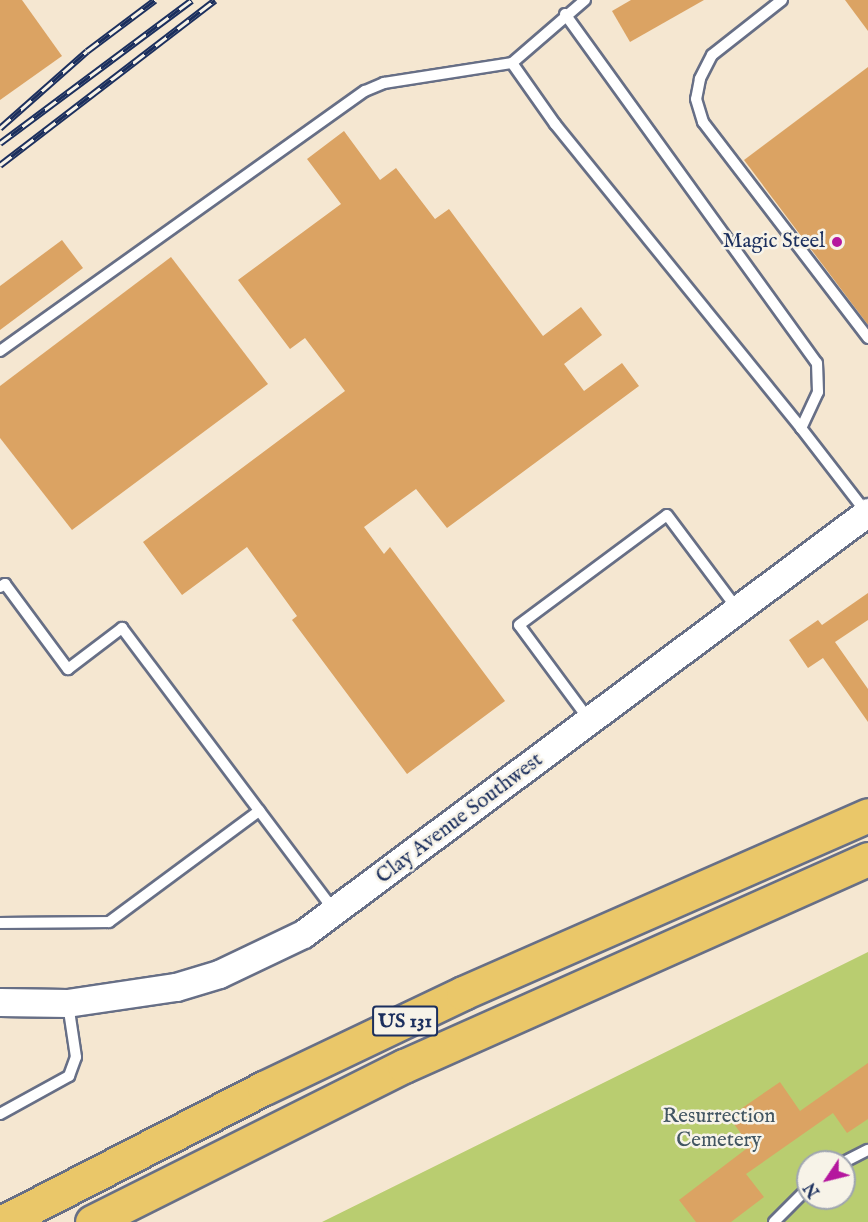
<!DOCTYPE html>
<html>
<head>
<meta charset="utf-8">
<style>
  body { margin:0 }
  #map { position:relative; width:868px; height:1222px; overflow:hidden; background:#f5e7d1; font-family:"IM FELL English",serif }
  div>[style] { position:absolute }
  .green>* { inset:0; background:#b9cd70 }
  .building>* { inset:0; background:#dba363 }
  .roads { filter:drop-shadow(2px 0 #676f86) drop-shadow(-2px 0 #676f86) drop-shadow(0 2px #676f86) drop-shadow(0 -2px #676f86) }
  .service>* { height:10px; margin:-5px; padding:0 5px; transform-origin:5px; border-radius:5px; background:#fff }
  .tertiary>* { height:27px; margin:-13.5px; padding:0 13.5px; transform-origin:13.5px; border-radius:13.5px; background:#fff }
  .motorway>* { height:33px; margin:-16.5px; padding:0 16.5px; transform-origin:16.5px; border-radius:16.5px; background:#eac769 }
  .rail>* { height:7px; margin-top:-3.5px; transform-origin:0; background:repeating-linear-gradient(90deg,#f7f3e8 0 14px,#1b2f5e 0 28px); box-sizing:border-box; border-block:2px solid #1b2f5e }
  .dots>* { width:16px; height:16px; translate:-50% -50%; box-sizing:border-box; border:3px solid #f7f3e8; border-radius:50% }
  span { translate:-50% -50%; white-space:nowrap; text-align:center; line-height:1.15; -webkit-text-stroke:5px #f7f3e8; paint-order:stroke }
  .shield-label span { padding:2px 4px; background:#f7f3e8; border:2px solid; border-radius:4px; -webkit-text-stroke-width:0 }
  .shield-label { font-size:20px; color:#1b2f5e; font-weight:700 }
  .poi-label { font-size:21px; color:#1b2f5e }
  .right { translate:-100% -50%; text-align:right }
  .street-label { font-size:21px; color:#1b2f5e }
  .park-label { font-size:21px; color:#425662 }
  .north { position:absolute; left:796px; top:1150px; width:60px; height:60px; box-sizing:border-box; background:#f7f3e8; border:2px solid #9fa5b1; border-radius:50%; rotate:235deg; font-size:16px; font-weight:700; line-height:24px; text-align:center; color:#1b2f5e }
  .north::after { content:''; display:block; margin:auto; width:21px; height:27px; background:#b5179e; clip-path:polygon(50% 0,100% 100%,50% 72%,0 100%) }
</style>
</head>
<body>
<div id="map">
  <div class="green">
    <i style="clip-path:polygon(evenodd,868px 952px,868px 1222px,322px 1222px,868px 952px,808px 1162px,844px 1162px,844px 1198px,808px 1198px,808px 1162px)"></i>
  </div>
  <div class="building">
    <i style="clip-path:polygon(0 0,22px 0,62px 56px,0 100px)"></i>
    <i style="clip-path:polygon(631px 0,704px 0,630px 42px,612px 11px)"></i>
    <i style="clip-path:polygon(845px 0,868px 0,868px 31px)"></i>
    <i style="clip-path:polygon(868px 67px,868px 325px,744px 160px)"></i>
    <i style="clip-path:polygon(344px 131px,380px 180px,396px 168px,435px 219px,449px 209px,543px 336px,581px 307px,602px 335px,564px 364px,584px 391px,622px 363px,639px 386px,447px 528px,416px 489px,364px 527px,384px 554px,390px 547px,505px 701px,407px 774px,292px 620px,297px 616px,247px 547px,182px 595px,143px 542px,345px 391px,305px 338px,290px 349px,238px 280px,341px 204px,307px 159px)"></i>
    <i style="clip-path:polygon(62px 240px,83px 268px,0 330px,0 286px)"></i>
    <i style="clip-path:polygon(171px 257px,268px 384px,72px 530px,0 438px,0 386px)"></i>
    <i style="clip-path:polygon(868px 593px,868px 620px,835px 642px,868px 689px,868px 722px,823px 658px,808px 668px,789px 640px,818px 620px,822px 625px)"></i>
    <i style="clip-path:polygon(868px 1063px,868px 1119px,847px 1133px,833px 1113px,746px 1174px,764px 1197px,731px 1222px,696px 1222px,679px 1200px,750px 1146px,729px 1117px,780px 1082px,800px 1111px)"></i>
  </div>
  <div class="roads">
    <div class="service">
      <i style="left:585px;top:0;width:96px;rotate:139.2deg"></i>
      <i style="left:512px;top:63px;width:75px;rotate:54.8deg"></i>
      <i style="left:555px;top:124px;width:391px;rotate:51deg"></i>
      <i style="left:782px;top:0;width:89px;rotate:141.8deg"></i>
      <i style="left:712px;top:55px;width:27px;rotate:117deg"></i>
      <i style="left:700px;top:79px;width:20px;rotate:101deg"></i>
      <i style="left:696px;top:99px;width:24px;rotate:73deg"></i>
      <i style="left:703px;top:122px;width:272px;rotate:52.6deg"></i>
      <i style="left:565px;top:14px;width:430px;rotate:54.2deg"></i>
      <i style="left:817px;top:363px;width:29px;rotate:88deg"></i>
      <i style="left:818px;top:392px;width:40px;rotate:115deg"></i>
      <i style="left:801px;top:428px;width:106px;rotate:52.3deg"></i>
      <i style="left:0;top:351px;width:448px;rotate:-35.5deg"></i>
      <i style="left:365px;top:91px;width:21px;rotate:-23deg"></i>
      <i style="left:384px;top:83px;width:130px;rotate:-8.9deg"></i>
      <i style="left:0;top:587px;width:6px;rotate:-31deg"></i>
      <i style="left:5px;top:584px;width:106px;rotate:53.5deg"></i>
      <i style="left:68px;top:669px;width:68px;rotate:-37.2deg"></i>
      <i style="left:122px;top:628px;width:353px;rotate:53.1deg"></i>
      <i style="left:590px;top:721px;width:119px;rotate:-126.5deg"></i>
      <i style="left:519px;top:625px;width:184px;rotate:-36.6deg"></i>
      <i style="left:667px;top:515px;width:119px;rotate:53.2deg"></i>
      <i style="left:0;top:923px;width:109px;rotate:-0.5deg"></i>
      <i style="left:109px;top:922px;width:187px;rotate:-36.5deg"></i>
      <i style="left:0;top:1114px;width:79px;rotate:-28.8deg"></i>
      <i style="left:69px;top:1076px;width:20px;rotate:-70deg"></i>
      <i style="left:76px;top:1057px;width:54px;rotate:-98.6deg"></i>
      <i style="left:844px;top:1162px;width:27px;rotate:-27deg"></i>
      <i style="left:774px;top:1222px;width:48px;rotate:-45deg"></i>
    </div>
    <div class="tertiary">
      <i style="left:0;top:1002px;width:67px;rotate:0.9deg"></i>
      <i style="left:67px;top:1003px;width:110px;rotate:-8.4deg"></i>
      <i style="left:176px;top:987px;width:45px;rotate:-16.8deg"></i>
      <i style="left:219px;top:974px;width:93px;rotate:-25.5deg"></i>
      <i style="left:303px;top:934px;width:705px;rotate:-36.76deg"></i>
    </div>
    <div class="motorway">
      <i style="left:3px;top:1222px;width:293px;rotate:-27.2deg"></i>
      <i style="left:264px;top:1088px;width:221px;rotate:-25.5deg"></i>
      <i style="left:463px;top:993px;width:442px;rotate:-23.7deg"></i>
      <i style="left:92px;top:1222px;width:349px;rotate:-26.6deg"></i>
      <i style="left:404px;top:1066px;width:508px;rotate:-24.04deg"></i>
    </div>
  </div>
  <div class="rail">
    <i style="left:0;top:128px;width:116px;rotate:-41.5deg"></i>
    <i style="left:87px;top:51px;width:85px;rotate:-36.9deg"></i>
    <i style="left:0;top:143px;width:239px;rotate:-36.7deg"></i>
    <i style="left:0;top:165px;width:271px;rotate:-37.5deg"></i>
  </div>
  <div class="dots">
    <i style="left:837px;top:242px;background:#b5179e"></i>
  </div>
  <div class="shield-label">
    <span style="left:405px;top:1021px">US 131</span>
  </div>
  <div class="poi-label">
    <span class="right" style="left:825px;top:242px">Magic Steel</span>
  </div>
  <div class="street-label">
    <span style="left:460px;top:819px;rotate:-37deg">Clay Avenue Southwest</span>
  </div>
  <div class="park-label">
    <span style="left:719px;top:1129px">Resurrection<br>Cemetery</span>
  </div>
  <div class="north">N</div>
</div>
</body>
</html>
